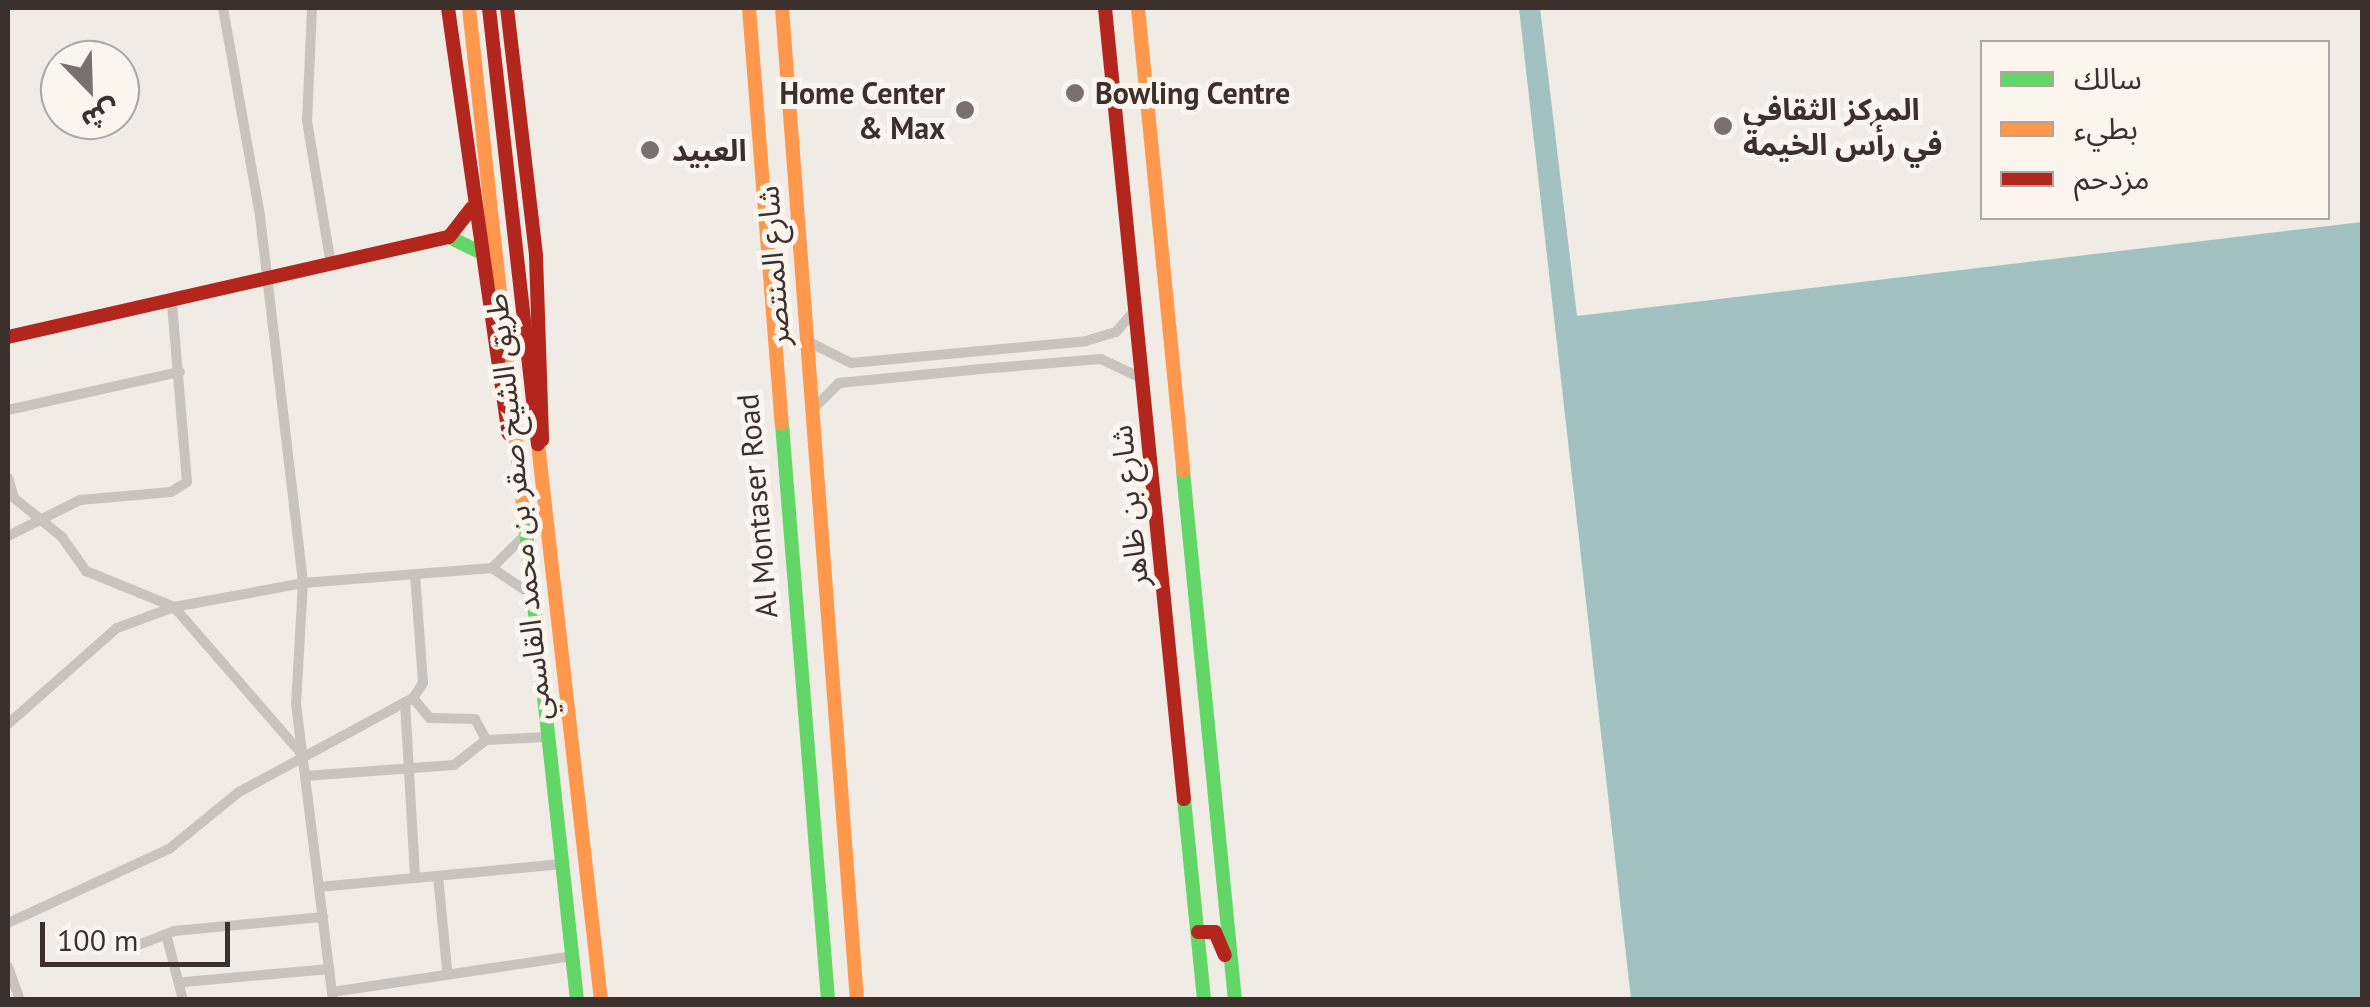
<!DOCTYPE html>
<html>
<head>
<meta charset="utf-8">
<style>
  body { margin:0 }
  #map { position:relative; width:2370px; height:1007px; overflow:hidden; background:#f0ebe5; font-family:"PT Sans","Noto Sans Arabic",sans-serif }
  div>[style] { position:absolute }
  .water>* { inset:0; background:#a1c2c1 }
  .street>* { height:10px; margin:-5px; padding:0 5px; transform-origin:5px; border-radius:5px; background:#c9c3be }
  .fast>* { height:14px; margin:-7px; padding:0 7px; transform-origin:7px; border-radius:7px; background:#63d668 }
  .slow>* { height:14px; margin:-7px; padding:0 7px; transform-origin:7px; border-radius:7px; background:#ff974d }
  .jam>* { height:14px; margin:-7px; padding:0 7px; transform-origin:7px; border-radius:7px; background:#b3261e }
  .dots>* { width:28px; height:28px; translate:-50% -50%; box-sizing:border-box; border:5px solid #fbf5ee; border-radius:50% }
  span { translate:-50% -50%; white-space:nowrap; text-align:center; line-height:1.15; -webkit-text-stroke:10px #fbf5ee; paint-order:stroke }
  .poi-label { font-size:30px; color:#3b302b; font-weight:700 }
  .right { translate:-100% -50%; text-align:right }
  .left { translate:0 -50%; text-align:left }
  .street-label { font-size:30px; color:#3b302b }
  .frame { position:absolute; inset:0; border:10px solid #3b302b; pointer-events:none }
  .legend { position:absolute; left:1980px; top:40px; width:350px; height:180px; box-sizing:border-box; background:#fbf5ee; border:2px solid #aea6a0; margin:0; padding:12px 18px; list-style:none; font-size:30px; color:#3b302b }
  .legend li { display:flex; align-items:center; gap:20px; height:50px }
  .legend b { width:50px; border:2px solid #aea6a0 }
  .north { position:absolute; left:40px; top:40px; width:100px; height:100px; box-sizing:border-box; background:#fbf5ee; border:2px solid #aea6a0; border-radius:50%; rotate:157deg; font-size:28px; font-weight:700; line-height:40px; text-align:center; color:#3b302b }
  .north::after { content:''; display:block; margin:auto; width:35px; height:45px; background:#7a716c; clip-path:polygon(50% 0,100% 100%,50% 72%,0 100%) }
  .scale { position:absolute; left:40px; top:922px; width:190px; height:45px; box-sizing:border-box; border:5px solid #3b302b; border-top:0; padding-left:12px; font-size:30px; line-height:35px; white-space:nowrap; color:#3b302b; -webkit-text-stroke:8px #fbf5ee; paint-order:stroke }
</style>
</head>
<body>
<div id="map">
  <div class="water">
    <i style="clip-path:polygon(1519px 8px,1540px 8px,1577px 316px,2362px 222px,2362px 999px,1631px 999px)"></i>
  </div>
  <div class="street">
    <i style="left:223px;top:8px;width:211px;rotate:79.9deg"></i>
    <i style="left:260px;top:216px;width:370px;rotate:83.3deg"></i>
    <i style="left:303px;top:583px;width:121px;rotate:93.3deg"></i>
    <i style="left:296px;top:704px;width:298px;rotate:82.9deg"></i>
    <i style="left:312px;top:8px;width:113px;rotate:92.5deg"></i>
    <i style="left:307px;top:121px;width:146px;rotate:80.5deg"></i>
    <i style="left:811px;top:343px;width:45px;rotate:26.6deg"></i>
    <i style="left:851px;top:363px;width:236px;rotate:-5.3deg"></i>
    <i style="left:1086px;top:341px;width:31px;rotate:-17deg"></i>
    <i style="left:1116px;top:332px;width:32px;rotate:-49deg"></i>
    <i style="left:8px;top:410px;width:176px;rotate:-12.5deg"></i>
    <i style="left:812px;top:410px;width:38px;rotate:-45deg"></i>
    <i style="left:839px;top:383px;width:143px;rotate:-5.6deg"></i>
    <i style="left:981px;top:369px;width:120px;rotate:-4.8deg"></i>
    <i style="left:1101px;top:359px;width:44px;rotate:25.4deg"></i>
    <i style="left:8px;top:478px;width:21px;rotate:73deg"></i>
    <i style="left:8px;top:493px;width:70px;rotate:39.2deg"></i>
    <i style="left:62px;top:537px;width:42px;rotate:54.8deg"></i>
    <i style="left:86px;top:571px;width:95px;rotate:22.2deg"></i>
    <i style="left:174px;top:607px;width:194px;rotate:49deg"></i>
    <i style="left:8px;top:536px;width:80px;rotate:-26.6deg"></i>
    <i style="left:80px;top:500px;width:91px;rotate:-5deg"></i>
    <i style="left:171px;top:492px;width:19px;rotate:-32deg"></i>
    <i style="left:187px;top:482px;width:180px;rotate:-94.8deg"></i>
    <i style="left:492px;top:568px;width:41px;rotate:-45deg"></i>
    <i style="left:413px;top:698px;width:26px;rotate:50deg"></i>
    <i style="left:430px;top:718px;width:45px;rotate:1.3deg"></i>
    <i style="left:475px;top:719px;width:24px;rotate:62deg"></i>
    <i style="left:405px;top:702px;width:176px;rotate:86.7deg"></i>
    <i style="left:8px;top:724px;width:145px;rotate:-41.4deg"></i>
    <i style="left:117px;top:628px;width:61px;rotate:-20.2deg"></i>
    <i style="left:174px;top:607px;width:131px;rotate:-10.5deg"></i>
    <i style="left:303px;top:583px;width:190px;rotate:-4.5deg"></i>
    <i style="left:492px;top:568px;width:43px;rotate:33.7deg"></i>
    <i style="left:305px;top:776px;width:149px;rotate:-4.2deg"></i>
    <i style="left:454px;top:765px;width:41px;rotate:-38deg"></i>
    <i style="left:486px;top:740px;width:60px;rotate:-2.9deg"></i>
    <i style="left:438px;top:876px;width:93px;rotate:84.5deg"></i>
    <i style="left:319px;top:887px;width:244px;rotate:-5.4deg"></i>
    <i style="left:8px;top:923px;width:177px;rotate:-24.7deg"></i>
    <i style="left:169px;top:849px;width:90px;rotate:-39.2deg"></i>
    <i style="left:239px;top:792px;width:198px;rotate:-28.4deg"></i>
    <i style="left:413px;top:698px;width:18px;rotate:-56deg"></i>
    <i style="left:423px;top:683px;width:109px;rotate:-94.2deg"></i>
    <i style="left:166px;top:934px;width:68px;rotate:75.6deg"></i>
    <i style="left:138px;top:945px;width:39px;rotate:-21deg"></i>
    <i style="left:174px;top:931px;width:150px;rotate:-5.4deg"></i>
    <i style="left:8px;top:967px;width:35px;rotate:70deg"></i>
    <i style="left:184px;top:982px;width:146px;rotate:-5.1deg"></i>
    <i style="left:332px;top:992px;width:243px;rotate:-8.5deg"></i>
  </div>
  <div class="fast">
    <i style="left:449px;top:237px;width:32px;rotate:26deg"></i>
    <i style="left:782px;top:424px;width:578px;rotate:85.43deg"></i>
    <i style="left:1183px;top:471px;width:532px;rotate:84.39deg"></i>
    <i style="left:523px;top:503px;width:500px;rotate:83.8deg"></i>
    <i style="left:1184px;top:799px;width:202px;rotate:84.3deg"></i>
  </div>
  <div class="slow">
    <i style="left:469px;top:8px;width:498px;rotate:83.8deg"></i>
    <i style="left:749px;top:8px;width:417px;rotate:85.5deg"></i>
    <i style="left:782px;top:8px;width:995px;rotate:85.68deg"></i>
    <i style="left:1138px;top:8px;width:465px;rotate:84.4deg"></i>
    <i style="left:538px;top:444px;width:560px;rotate:83.54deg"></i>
  </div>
  <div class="jam">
    <i style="left:448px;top:8px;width:430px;rotate:81.9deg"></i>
    <i style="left:489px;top:8px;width:439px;rotate:83.6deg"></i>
    <i style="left:507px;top:8px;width:250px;rotate:83.3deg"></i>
    <i style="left:536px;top:256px;width:184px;rotate:88.1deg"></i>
    <i style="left:1105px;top:8px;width:795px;rotate:84.3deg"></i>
    <i style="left:8px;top:337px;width:452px;rotate:-12.8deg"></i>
    <i style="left:449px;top:237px;width:37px;rotate:-52deg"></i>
    <i style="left:1198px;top:932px;width:17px"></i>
    <i style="left:1215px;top:932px;width:25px;rotate:67deg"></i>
  </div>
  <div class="dots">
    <i style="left:1075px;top:93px;background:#7a716c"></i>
    <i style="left:965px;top:110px;background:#7a716c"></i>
    <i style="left:1723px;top:126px;background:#7a716c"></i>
    <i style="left:650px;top:150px;background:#7a716c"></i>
  </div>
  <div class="poi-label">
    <span class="right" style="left:945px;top:110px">Home Center<br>&amp; Max</span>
    <span class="left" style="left:1095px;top:93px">Bowling Centre</span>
    <span class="left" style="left:1743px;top:126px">المركز الثقافي<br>في رأس الخيمة</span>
    <span class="left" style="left:672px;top:150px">العبيد</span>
  </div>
  <div class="street-label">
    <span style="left:773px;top:266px;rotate:-94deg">شارع المنتصر</span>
    <span style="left:757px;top:506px;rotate:-95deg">Al Montaser Road</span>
    <span style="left:1129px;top:506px;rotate:-96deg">شارع بن ظاهر</span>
    <span style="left:518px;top:507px;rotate:-96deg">طريق الشيخ صقر بن محمد القاسمي</span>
  </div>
  <div class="frame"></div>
  <ul class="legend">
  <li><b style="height:12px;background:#63d668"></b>سالك</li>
  <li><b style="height:12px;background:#ff974d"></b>بطيء</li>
  <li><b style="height:12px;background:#b3261e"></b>مزدحم</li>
  </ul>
  <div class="north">ش</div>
  <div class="scale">100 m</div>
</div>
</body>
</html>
